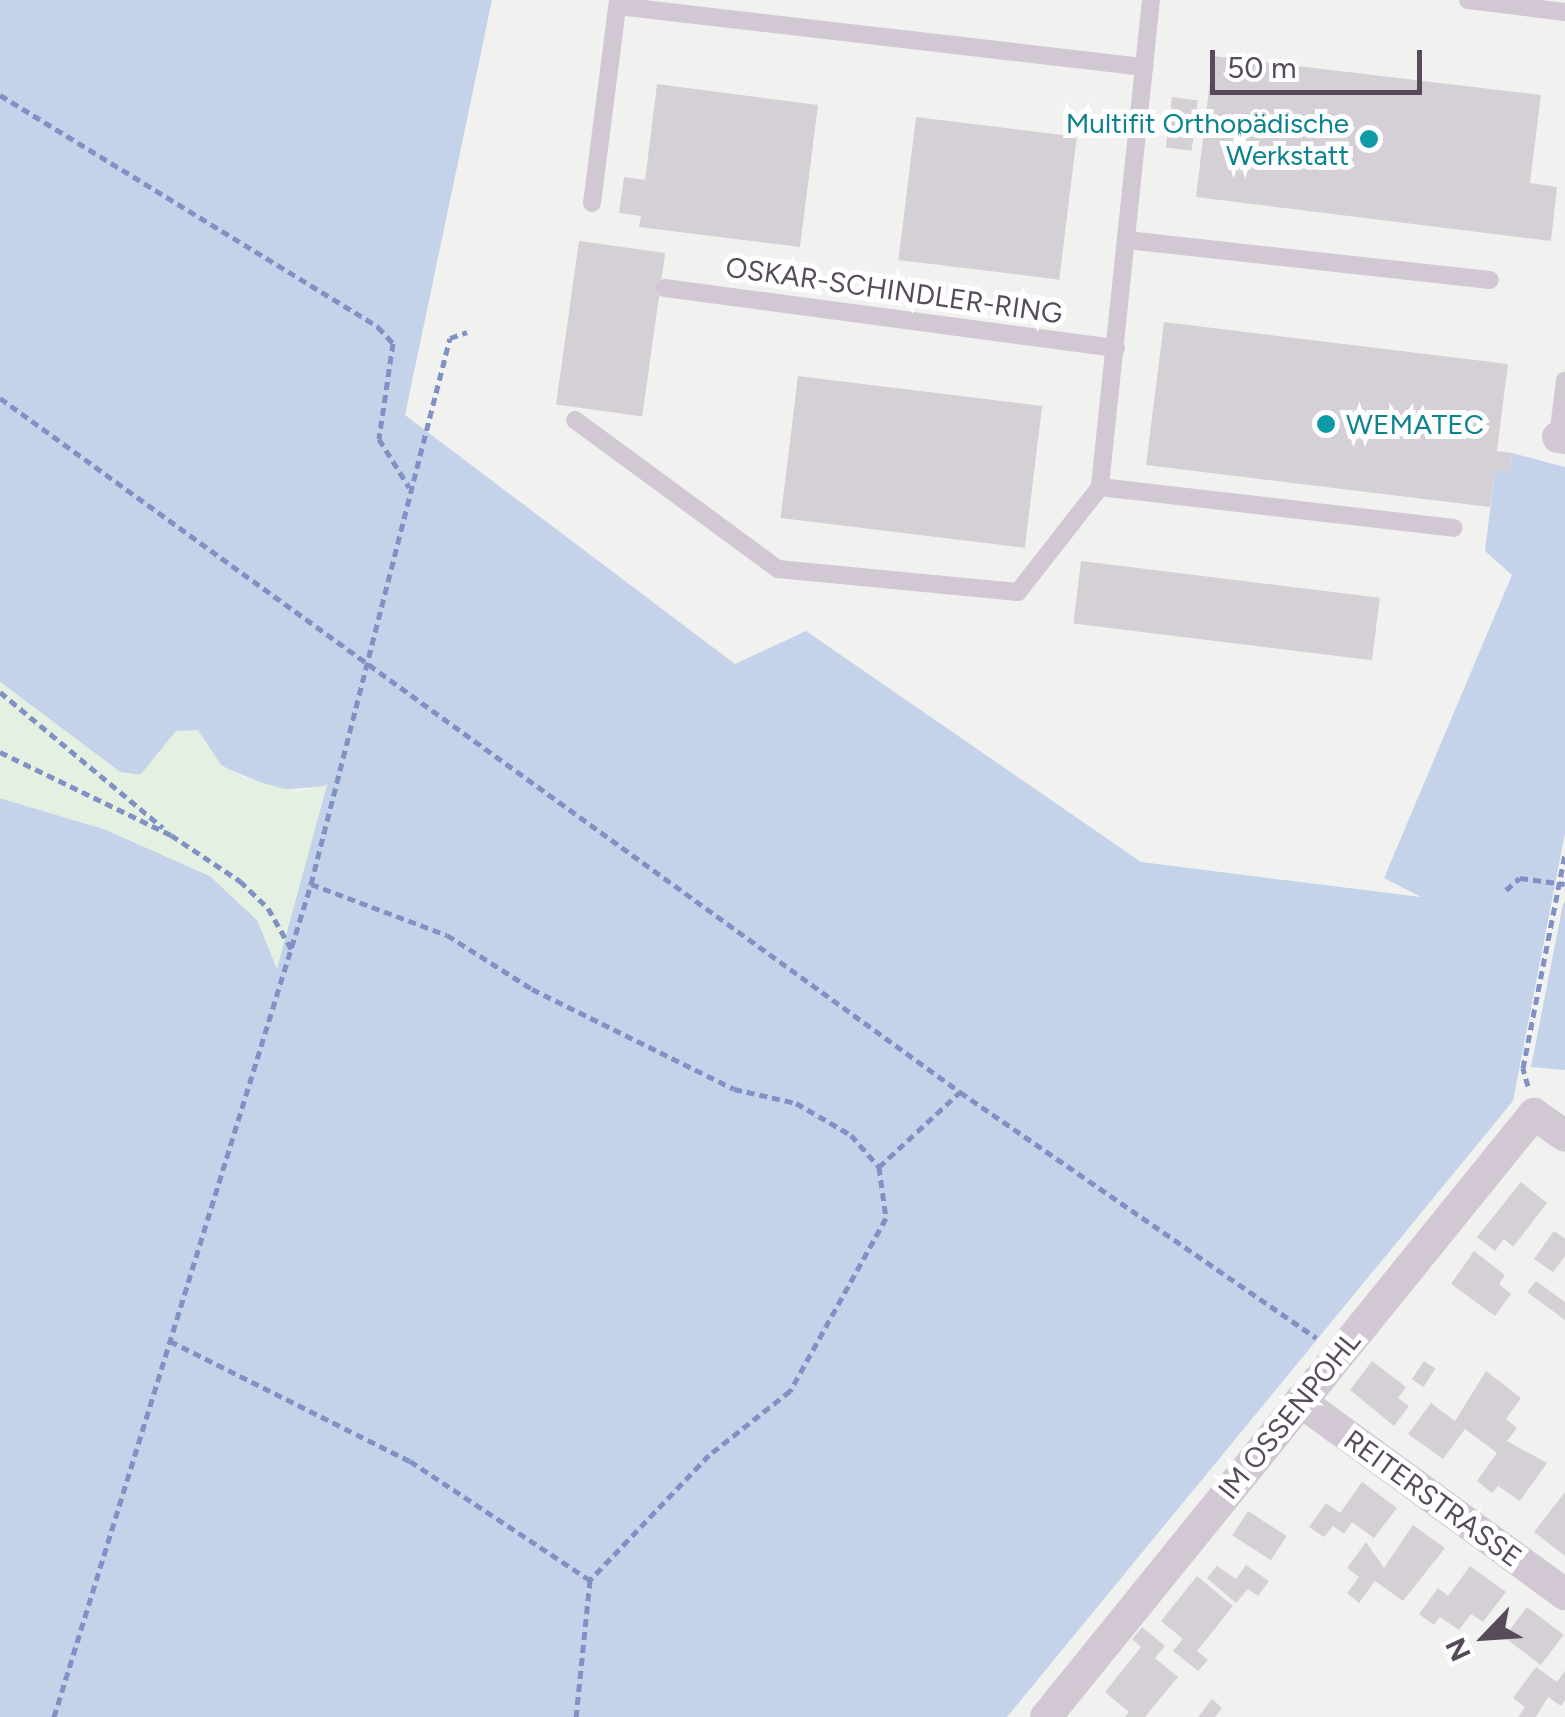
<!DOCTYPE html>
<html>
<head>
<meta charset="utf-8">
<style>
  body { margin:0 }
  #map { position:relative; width:1565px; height:1717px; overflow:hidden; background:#f1f2f0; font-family:Figtree,sans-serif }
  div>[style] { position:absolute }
  .green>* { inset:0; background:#c4d2ea }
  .sand>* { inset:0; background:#e4f1e2 }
  .building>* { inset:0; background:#d5d0d6; transform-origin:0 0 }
  .path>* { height:5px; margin-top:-2.5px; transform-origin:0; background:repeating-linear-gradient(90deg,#8091c4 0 8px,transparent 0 13px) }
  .lane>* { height:18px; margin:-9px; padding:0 9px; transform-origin:9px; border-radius:9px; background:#d1c8d4 }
  .street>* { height:32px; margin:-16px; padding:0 16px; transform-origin:16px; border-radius:16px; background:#d1c8d4 }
  .dots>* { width:28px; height:28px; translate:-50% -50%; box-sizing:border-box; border:5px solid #fff; border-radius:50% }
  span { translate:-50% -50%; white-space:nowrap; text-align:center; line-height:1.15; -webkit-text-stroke:10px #fff; paint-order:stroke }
  .culture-label { font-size:28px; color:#0d838f }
  .right { translate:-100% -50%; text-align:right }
  .left { translate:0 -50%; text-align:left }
  .street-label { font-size:28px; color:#564a5b }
  .north { position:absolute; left:1435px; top:1587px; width:100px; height:100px; -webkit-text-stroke:8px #fff; paint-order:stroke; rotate:245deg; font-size:28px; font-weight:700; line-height:40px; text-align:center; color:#564a5b }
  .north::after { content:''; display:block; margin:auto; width:35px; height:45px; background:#564a5b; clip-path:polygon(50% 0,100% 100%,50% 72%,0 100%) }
  .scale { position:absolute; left:1210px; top:50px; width:212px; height:45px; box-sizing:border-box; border:5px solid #564a5b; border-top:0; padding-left:12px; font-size:30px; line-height:35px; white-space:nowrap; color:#564a5b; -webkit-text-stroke:8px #fff; paint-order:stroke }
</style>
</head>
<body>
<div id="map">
  <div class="green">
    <i style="clip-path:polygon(0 0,492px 0,405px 415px,735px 664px,806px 631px,1141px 862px,1421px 897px,1384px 878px,1512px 575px,1485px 551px,1495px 470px,1510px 472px,1512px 453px,1565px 467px,1565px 833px,1513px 1101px,1007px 1717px,0 1717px,0 798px,104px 829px,210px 876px,257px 920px,327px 786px,279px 790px,221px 766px,209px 751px,170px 743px,140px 775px,120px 772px,0 682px)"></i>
    <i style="clip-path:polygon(1565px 901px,1565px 1070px,1531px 1067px,1563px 904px)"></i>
  </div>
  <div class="sand">
    <i style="clip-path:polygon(0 682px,120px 772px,140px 775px,176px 731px,198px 730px,221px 765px,244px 778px,297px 792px,327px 785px,277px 969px,257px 920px,210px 876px,104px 829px,0 798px)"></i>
  </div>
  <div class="building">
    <i style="clip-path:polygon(1213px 56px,1541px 95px,1530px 183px,1557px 187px,1551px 241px,1196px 197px)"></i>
    <i style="clip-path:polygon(657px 84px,818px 105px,800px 247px,639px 227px,641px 216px,619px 213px,624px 177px,645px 180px)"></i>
    <i style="left:1172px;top:97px;width:26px;height:51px;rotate:7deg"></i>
    <i style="left:916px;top:117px;width:162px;height:144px;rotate:7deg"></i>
    <i style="left:579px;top:241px;width:87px;height:165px;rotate:8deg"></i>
    <i style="clip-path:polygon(1164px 322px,1508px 364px,1497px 451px,1512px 453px,1510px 472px,1495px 470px,1490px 507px,1146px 465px)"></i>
    <i style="left:798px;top:376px;width:246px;height:143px;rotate:7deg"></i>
    <i style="left:1081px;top:561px;width:301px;height:63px;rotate:7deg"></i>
    <i style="clip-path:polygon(1521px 1182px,1547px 1203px,1513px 1247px,1504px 1239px,1495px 1251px,1477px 1237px)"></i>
    <i style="clip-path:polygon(1554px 1231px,1565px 1239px,1565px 1256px,1553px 1272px,1534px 1259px)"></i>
    <i style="clip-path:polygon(1474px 1251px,1505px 1275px,1499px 1284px,1511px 1294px,1495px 1316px,1451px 1284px)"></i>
    <i style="clip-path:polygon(1536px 1281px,1565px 1302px,1565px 1320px,1527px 1292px)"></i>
    <i style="clip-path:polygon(1372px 1361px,1406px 1387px,1398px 1398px,1409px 1406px,1394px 1426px,1350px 1390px)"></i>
    <i style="left:1424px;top:1361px;width:14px;height:22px;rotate:34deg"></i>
    <i style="clip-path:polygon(1486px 1371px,1521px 1398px,1506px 1419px,1517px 1428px,1507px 1441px,1547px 1463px,1520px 1501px,1498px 1486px,1492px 1493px,1477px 1481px,1497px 1453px,1465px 1429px,1443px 1459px,1408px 1434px,1431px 1403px,1455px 1421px)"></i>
    <i style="clip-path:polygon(1362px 1482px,1397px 1508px,1374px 1538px,1352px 1522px,1344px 1534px,1333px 1526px,1324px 1537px,1309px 1527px,1326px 1503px,1340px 1513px)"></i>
    <i style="clip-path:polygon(1565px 1492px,1565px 1556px,1534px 1532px)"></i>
    <i style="left:1248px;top:1511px;width:46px;height:29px;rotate:33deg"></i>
    <i style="clip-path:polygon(1413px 1525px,1445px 1548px,1403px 1601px,1375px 1581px,1359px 1603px,1347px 1593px,1359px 1577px,1347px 1568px,1366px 1542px,1384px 1568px)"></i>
    <i style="clip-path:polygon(1246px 1565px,1269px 1581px,1258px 1596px,1248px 1589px,1236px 1603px,1207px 1578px,1217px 1566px,1236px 1579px)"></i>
    <i style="clip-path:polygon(1470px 1566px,1506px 1592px,1483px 1622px,1471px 1614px,1459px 1630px,1440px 1617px,1434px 1625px,1419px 1614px,1438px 1588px,1448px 1596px)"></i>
    <i style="clip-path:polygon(1197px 1576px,1233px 1606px,1197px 1651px,1208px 1660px,1198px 1671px,1173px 1651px,1183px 1639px,1161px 1621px)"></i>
    <i style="left:1527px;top:1607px;width:46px;height:38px;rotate:37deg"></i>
    <i style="clip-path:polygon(1142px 1627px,1165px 1646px,1155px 1658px,1178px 1677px,1145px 1717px,1125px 1717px,1129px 1712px,1105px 1692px,1141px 1647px,1132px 1639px)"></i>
    <i style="clip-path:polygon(1536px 1667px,1557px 1682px,1565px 1671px,1565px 1700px,1561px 1706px,1548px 1697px,1536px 1717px,1518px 1717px,1525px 1707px,1513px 1698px)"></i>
    <i style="clip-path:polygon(1212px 1699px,1222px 1708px,1215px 1717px,1198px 1717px)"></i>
  </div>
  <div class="path">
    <i style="left:0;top:95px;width:444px;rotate:31.5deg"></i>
    <i style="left:378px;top:327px;width:22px;rotate:47deg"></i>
    <i style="left:393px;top:343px;width:97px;rotate:98.3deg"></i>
    <i style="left:379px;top:439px;width:57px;rotate:58deg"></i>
    <i style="left:0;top:398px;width:1185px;rotate:35.86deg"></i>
    <i style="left:960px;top:1092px;width:433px;rotate:34.6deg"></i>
    <i style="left:0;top:692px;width:212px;rotate:39.8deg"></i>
    <i style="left:0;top:752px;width:190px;rotate:25.9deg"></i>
    <i style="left:171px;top:835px;width:83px;rotate:33.7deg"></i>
    <i style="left:240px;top:881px;width:39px;rotate:44deg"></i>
    <i style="left:268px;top:908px;width:48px;rotate:60.3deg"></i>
    <i style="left:311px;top:884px;width:145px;rotate:20.6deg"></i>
    <i style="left:447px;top:935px;width:101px;rotate:32.4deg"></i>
    <i style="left:532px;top:989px;width:225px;rotate:26.3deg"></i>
    <i style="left:734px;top:1089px;width:64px;rotate:12.7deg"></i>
    <i style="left:796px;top:1103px;width:64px;rotate:30.2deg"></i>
    <i style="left:851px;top:1135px;width:43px;rotate:48.8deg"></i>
    <i style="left:879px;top:1167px;width:51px;rotate:82.2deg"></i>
    <i style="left:886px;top:1218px;width:198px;rotate:119deg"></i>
    <i style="left:790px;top:1391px;width:103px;rotate:141.7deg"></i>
    <i style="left:709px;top:1455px;width:173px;rotate:133.6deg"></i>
    <i style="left:590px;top:1580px;width:138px;rotate:95.8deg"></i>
    <i style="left:1506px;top:890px;width:18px;rotate:-41deg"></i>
    <i style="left:1520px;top:878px;width:45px;rotate:7.6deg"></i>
    <i style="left:1528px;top:1086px;width:19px;rotate:-106deg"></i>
    <i style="left:1523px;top:1068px;width:219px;rotate:-78.9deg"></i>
    <i style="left:879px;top:1167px;width:110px;rotate:-42.8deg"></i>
    <i style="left:170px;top:1341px;width:268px;rotate:26.6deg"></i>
    <i style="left:410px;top:1461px;width:216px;rotate:33.5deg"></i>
    <i style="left:54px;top:1717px;width:872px;rotate:-72.85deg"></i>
    <i style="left:311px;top:884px;width:563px;rotate:-75.72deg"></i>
    <i style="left:450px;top:338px;width:18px;rotate:-19deg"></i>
  </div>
  <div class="lane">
    <i style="left:1151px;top:0;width:490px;rotate:96deg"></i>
    <i style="left:1100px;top:487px;width:356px;rotate:6.6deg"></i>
    <i style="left:1468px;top:0;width:98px;rotate:7.1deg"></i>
    <i style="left:618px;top:6px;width:530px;rotate:6.62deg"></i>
    <i style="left:592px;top:203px;width:205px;rotate:-82.7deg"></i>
    <i style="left:1127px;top:240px;width:365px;rotate:6.3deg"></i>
    <i style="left:665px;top:288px;width:455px;rotate:7.6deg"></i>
    <i style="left:575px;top:420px;width:252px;rotate:36.3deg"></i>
    <i style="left:778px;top:569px;width:241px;rotate:5.5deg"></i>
    <i style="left:1018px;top:592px;width:133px;rotate:-52deg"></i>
    <i style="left:1558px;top:437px;width:57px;rotate:-83deg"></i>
  </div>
  <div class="street">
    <i style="left:1558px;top:437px;width:7px;rotate:8deg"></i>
    <i style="left:1300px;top:1401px;width:328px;rotate:36.1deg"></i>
    <i style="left:1046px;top:1717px;width:776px;rotate:-51.02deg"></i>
    <i style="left:1534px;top:1114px;width:38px;rotate:35deg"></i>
  </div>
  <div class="dots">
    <i style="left:1369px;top:139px;background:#0f9aa8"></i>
    <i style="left:1326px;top:424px;background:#0f9aa8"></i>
  </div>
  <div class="culture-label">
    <span class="right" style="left:1349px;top:139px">Multifit Orthopädische<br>Werkstatt</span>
    <span class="left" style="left:1346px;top:424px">WEMATEC</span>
  </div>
  <div class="street-label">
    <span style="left:894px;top:290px;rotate:8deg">OSKAR-SCHINDLER-RING</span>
    <span style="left:1289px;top:1415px;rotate:-51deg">IM OSSENPOHL</span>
    <span style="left:1433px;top:1498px;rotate:36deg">REITERSTRASSE</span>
  </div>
  <div class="north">N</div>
  <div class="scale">50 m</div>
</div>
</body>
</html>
